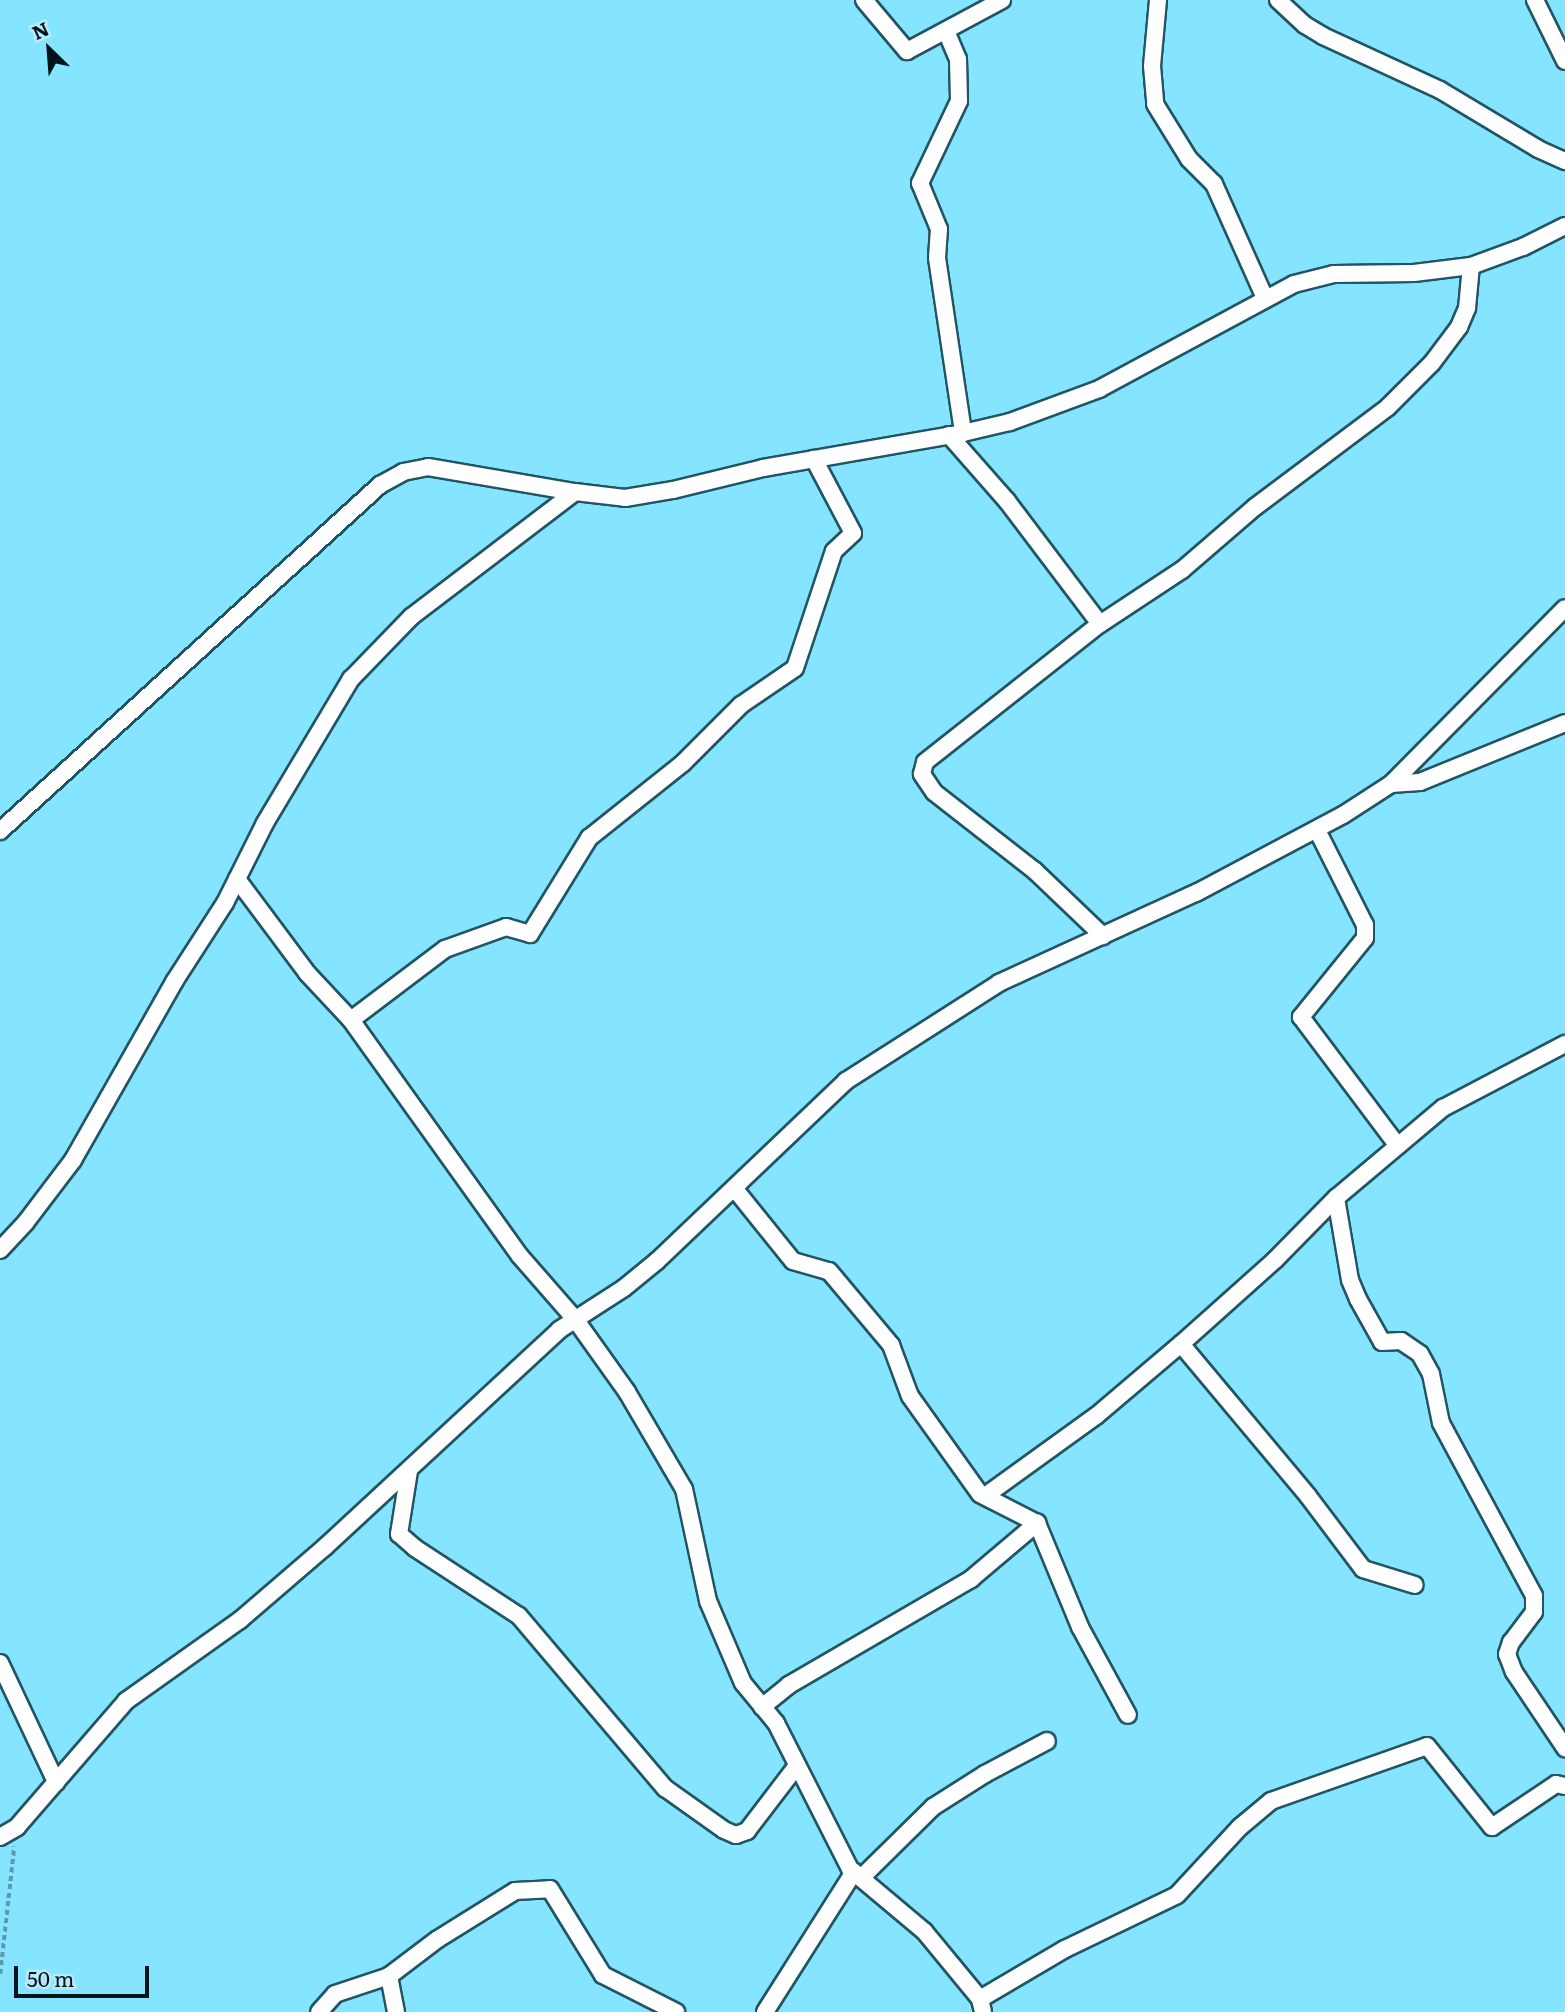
<!DOCTYPE html>
<html>
<head>
<meta charset="utf-8">
<style>
  body { margin:0 }
  #map { position:relative; width:1565px; height:2012px; overflow:hidden; background:#85e4ff; font-family:Literata,serif }
  div>[style] { position:absolute }
  .path>* { height:3.5px; margin-top:-1.75px; transform-origin:0; background:repeating-linear-gradient(90deg,#579bae 0 5px,transparent 0 8.5px) }
  .roads { filter:drop-shadow(2px 0 #225563) drop-shadow(-2px 0 #225563) drop-shadow(0 2px #225563) drop-shadow(0 -2px #225563) }
  .street>* { height:16px; margin:-8px; padding:0 8px; transform-origin:8px; border-radius:8px; background:#fff }
  span { translate:-50% -50%; white-space:nowrap; text-align:center; line-height:1.15; -webkit-text-stroke:6px #b6ebfb; paint-order:stroke }
  .north { position:absolute; left:14px; top:14px; width:70px; height:70px; -webkit-text-stroke:5px #b6ebfb; paint-order:stroke; rotate:335deg; font-size:19px; font-weight:700; line-height:28px; text-align:center; color:#01141a }
  .north::after { content:''; display:block; margin:auto; width:24px; height:32px; background:#01141a; clip-path:polygon(50% 0,100% 100%,50% 72%,0 100%) }
  .scale { position:absolute; left:14px; top:1966px; width:135px; height:32px; box-sizing:border-box; border:4px solid #01141a; border-top:0; padding-left:9px; font-size:21px; line-height:24px; white-space:nowrap; color:#01141a; -webkit-text-stroke:5px #b6ebfb; paint-order:stroke }
</style>
</head>
<body>
<div id="map">
  <div class="path">
    <i style="left:0;top:1974px;width:128px;rotate:-83.7deg"></i>
  </div>
  <div class="roads">
    <div class="street">
      <i style="left:864px;top:0;width:67px;rotate:49.9deg"></i>
      <i style="left:907px;top:51px;width:108px;rotate:-28.2deg"></i>
      <i style="left:1158px;top:0;width:66px;rotate:95.2deg"></i>
      <i style="left:1152px;top:66px;width:38px;rotate:85deg"></i>
      <i style="left:1155px;top:104px;width:65px;rotate:58.3deg"></i>
      <i style="left:1189px;top:159px;width:35px;rotate:45deg"></i>
      <i style="left:1214px;top:184px;width:125px;rotate:65.9deg"></i>
      <i style="left:1278px;top:0;width:37px;rotate:43deg"></i>
      <i style="left:1305px;top:25px;width:21px;rotate:31deg"></i>
      <i style="left:1323px;top:36px;width:129px;rotate:24.8deg"></i>
      <i style="left:1440px;top:90px;width:114px;rotate:31deg"></i>
      <i style="left:1538px;top:149px;width:30px;rotate:24deg"></i>
      <i style="left:1535px;top:0;width:68px;rotate:63.8deg"></i>
      <i style="left:946px;top:31px;width:30px;rotate:67deg"></i>
      <i style="left:958px;top:59px;width:42px;rotate:88.6deg"></i>
      <i style="left:959px;top:101px;width:91px;rotate:115.4deg"></i>
      <i style="left:920px;top:183px;width:50px;rotate:67.6deg"></i>
      <i style="left:939px;top:229px;width:29px;rotate:94deg"></i>
      <i style="left:937px;top:258px;width:177px;rotate:81.5deg"></i>
      <i style="left:949px;top:435px;width:88px;rotate:48.7deg"></i>
      <i style="left:1007px;top:501px;width:154px;rotate:52.9deg"></i>
      <i style="left:1391px;top:784px;width:29px;rotate:-4deg"></i>
      <i style="left:1420px;top:782px;width:157px;rotate:-22.1deg"></i>
      <i style="left:1317px;top:830px;width:106px;rotate:63.2deg"></i>
      <i style="left:1365px;top:925px;width:13px;rotate:90deg"></i>
      <i style="left:1365px;top:938px;width:102px;rotate:129deg"></i>
      <i style="left:1301px;top:1017px;width:161px;rotate:53.1deg"></i>
      <i style="left:0;top:831px;width:514px;rotate:-42.32deg"></i>
      <i style="left:380px;top:485px;width:26px;rotate:-29deg"></i>
      <i style="left:403px;top:472px;width:25px;rotate:-11deg"></i>
      <i style="left:428px;top:467px;width:149px;rotate:9.7deg"></i>
      <i style="left:237px;top:879px;width:117px;rotate:53.3deg"></i>
      <i style="left:307px;top:973px;width:64px;rotate:46.9deg"></i>
      <i style="left:351px;top:1020px;width:290px;rotate:54.4deg"></i>
      <i style="left:520px;top:1256px;width:84px;rotate:48.9deg"></i>
      <i style="left:575px;top:1319px;width:90px;rotate:54.5deg"></i>
      <i style="left:627px;top:1392px;width:113px;rotate:59.6deg"></i>
      <i style="left:684px;top:1489px;width:115px;rotate:77.9deg"></i>
      <i style="left:708px;top:1601px;width:89px;rotate:66.9deg"></i>
      <i style="left:743px;top:1683px;width:52px;rotate:50.5deg"></i>
      <i style="left:776px;top:1723px;width:164px;rotate:63.1deg"></i>
      <i style="left:850px;top:1869px;width:97px;rotate:40deg"></i>
      <i style="left:924px;top:1931px;width:88px;rotate:50.5deg"></i>
      <i style="left:980px;top:1999px;width:13px;rotate:77deg"></i>
      <i style="left:1103px;top:936px;width:94px;rotate:-136.3deg"></i>
      <i style="left:1035px;top:871px;width:128px;rotate:-142deg"></i>
      <i style="left:934px;top:792px;width:22px;rotate:-124deg"></i>
      <i style="left:922px;top:774px;width:12px;rotate:-76deg"></i>
      <i style="left:925px;top:762px;width:223px;rotate:-38.3deg"></i>
      <i style="left:1100px;top:624px;width:98px;rotate:-33.4deg"></i>
      <i style="left:1182px;top:570px;width:96px;rotate:-40.8deg"></i>
      <i style="left:1255px;top:507px;width:166px;rotate:-36.9deg"></i>
      <i style="left:1388px;top:407px;width:62px;rotate:-45deg"></i>
      <i style="left:1432px;top:363px;width:45px;rotate:-53.1deg"></i>
      <i style="left:1459px;top:327px;width:21px;rotate:-67deg"></i>
      <i style="left:1467px;top:308px;width:42px;rotate:-84.6deg"></i>
      <i style="left:351px;top:1020px;width:118px;rotate:-37.1deg"></i>
      <i style="left:445px;top:949px;width:65px;rotate:-19.8deg"></i>
      <i style="left:506px;top:927px;width:25px;rotate:16deg"></i>
      <i style="left:530px;top:934px;width:113px;rotate:-58.4deg"></i>
      <i style="left:589px;top:838px;width:120px;rotate:-38.6deg"></i>
      <i style="left:683px;top:763px;width:82px;rotate:-45deg"></i>
      <i style="left:741px;top:705px;width:65px;rotate:-34.4deg"></i>
      <i style="left:795px;top:668px;width:123px;rotate:-71.6deg"></i>
      <i style="left:834px;top:551px;width:26px;rotate:-43deg"></i>
      <i style="left:853px;top:533px;width:84px;rotate:-117.8deg"></i>
      <i style="left:734px;top:1188px;width:94px;rotate:51.1deg"></i>
      <i style="left:793px;top:1261px;width:37px;rotate:16deg"></i>
      <i style="left:829px;top:1271px;width:97px;rotate:50deg"></i>
      <i style="left:891px;top:1345px;width:54px;rotate:69.6deg"></i>
      <i style="left:910px;top:1396px;width:120px;rotate:54.5deg"></i>
      <i style="left:980px;top:1494px;width:64px;rotate:27deg"></i>
      <i style="left:1037px;top:1523px;width:113px;rotate:67.5deg"></i>
      <i style="left:1080px;top:1627px;width:100px;rotate:61.4deg"></i>
      <i style="left:1336px;top:1198px;width:83px;rotate:80.3deg"></i>
      <i style="left:1350px;top:1280px;width:21px;rotate:67deg"></i>
      <i style="left:1358px;top:1299px;width:49px;rotate:60.8deg"></i>
      <i style="left:1382px;top:1342px;width:19px;rotate:-3deg"></i>
      <i style="left:1401px;top:1341px;width:23px;rotate:34deg"></i>
      <i style="left:1420px;top:1354px;width:23px;rotate:61deg"></i>
      <i style="left:1431px;top:1374px;width:50px;rotate:78.5deg"></i>
      <i style="left:1441px;top:1423px;width:196px;rotate:61.7deg"></i>
      <i style="left:1534px;top:1596px;width:16px;rotate:90deg"></i>
      <i style="left:1534px;top:1612px;width:38px;rotate:127deg"></i>
      <i style="left:1511px;top:1642px;width:13px;rotate:108deg"></i>
      <i style="left:1507px;top:1654px;width:19px;rotate:69deg"></i>
      <i style="left:1514px;top:1672px;width:92px;rotate:56.1deg"></i>
      <i style="left:0;top:1250px;width:38px;rotate:-47deg"></i>
      <i style="left:26px;top:1222px;width:78px;rotate:-52.8deg"></i>
      <i style="left:73px;top:1160px;width:205px;rotate:-60.4deg"></i>
      <i style="left:174px;top:982px;width:94px;rotate:-57.2deg"></i>
      <i style="left:225px;top:903px;width:89px;rotate:-63.4deg"></i>
      <i style="left:265px;top:823px;width:168px;rotate:-59.2deg"></i>
      <i style="left:351px;top:679px;width:86px;rotate:-45.9deg"></i>
      <i style="left:411px;top:617px;width:206px;rotate:-37.3deg"></i>
      <i style="left:575px;top:492px;width:50px;rotate:6.8deg"></i>
      <i style="left:625px;top:498px;width:49px;rotate:-9.5deg"></i>
      <i style="left:673px;top:490px;width:93px;rotate:-13.7deg"></i>
      <i style="left:763px;top:468px;width:203px;rotate:-9.9deg"></i>
      <i style="left:963px;top:433px;width:48px;rotate:-13.2deg"></i>
      <i style="left:1010px;top:422px;width:95px;rotate:-20.3deg"></i>
      <i style="left:1099px;top:389px;width:221px;rotate:-28.3deg"></i>
      <i style="left:1294px;top:284px;width:41px;rotate:-14deg"></i>
      <i style="left:1334px;top:274px;width:80px;rotate:-0.7deg"></i>
      <i style="left:1414px;top:273px;width:57px;rotate:-7deg"></i>
      <i style="left:1471px;top:266px;width:55px;rotate:-20.1deg"></i>
      <i style="left:1523px;top:247px;width:47px;rotate:-26.6deg"></i>
      <i style="left:1181px;top:1344px;width:198px;rotate:50.1deg"></i>
      <i style="left:1308px;top:1496px;width:91px;rotate:53deg"></i>
      <i style="left:1363px;top:1569px;width:54px;rotate:17.1deg"></i>
      <i style="left:409px;top:1471px;width:64px;rotate:99deg"></i>
      <i style="left:399px;top:1534px;width:21px;rotate:41deg"></i>
      <i style="left:415px;top:1548px;width:124px;rotate:33.2deg"></i>
      <i style="left:519px;top:1616px;width:226px;rotate:49.7deg"></i>
      <i style="left:665px;top:1788px;width:72px;rotate:35.4deg"></i>
      <i style="left:724px;top:1830px;width:13px;rotate:23deg"></i>
      <i style="left:736px;top:1835px;width:12px;rotate:-20deg"></i>
      <i style="left:747px;top:1831px;width:81px;rotate:-52.6deg"></i>
      <i style="left:985px;top:1496px;width:137px;rotate:-35.8deg"></i>
      <i style="left:1096px;top:1416px;width:111px;rotate:-40.3deg"></i>
      <i style="left:1181px;top:1344px;width:127px;rotate:-41.8deg"></i>
      <i style="left:1276px;top:1259px;width:86px;rotate:-45.5deg"></i>
      <i style="left:1336px;top:1198px;width:140px;rotate:-40.1deg"></i>
      <i style="left:1443px;top:1108px;width:138px;rotate:-27.7deg"></i>
      <i style="left:0;top:1663px;width:132px;rotate:64.8deg"></i>
      <i style="left:762px;top:1707px;width:35px;rotate:-39deg"></i>
      <i style="left:789px;top:1685px;width:211px;rotate:-30.2deg"></i>
      <i style="left:971px;top:1579px;width:87px;rotate:-40.3deg"></i>
      <i style="left:0;top:1837px;width:20px;rotate:-30deg"></i>
      <i style="left:17px;top:1827px;width:167px;rotate:-49.1deg"></i>
      <i style="left:126px;top:1701px;width:140px;rotate:-35.4deg"></i>
      <i style="left:240px;top:1620px;width:112px;rotate:-40.7deg"></i>
      <i style="left:325px;top:1547px;width:319px;rotate:-42.8deg"></i>
      <i style="left:559px;top:1330px;width:77px;rotate:-32.9deg"></i>
      <i style="left:624px;top:1288px;width:43px;rotate:-39.3deg"></i>
      <i style="left:657px;top:1261px;width:261px;rotate:-43.6deg"></i>
      <i style="left:846px;top:1081px;width:182px;rotate:-32.6deg"></i>
      <i style="left:999px;top:983px;width:217px;rotate:-24.6deg"></i>
      <i style="left:1196px;top:893px;width:166px;rotate:-28deg"></i>
      <i style="left:1343px;top:815px;width:57px;rotate:-32.9deg"></i>
      <i style="left:1391px;top:784px;width:247px;rotate:-45.3deg"></i>
      <i style="left:861px;top:1878px;width:101px;rotate:-44.6deg"></i>
      <i style="left:933px;top:1807px;width:62px;rotate:-32.4deg"></i>
      <i style="left:985px;top:1774px;width:70px;rotate:-28deg"></i>
      <i style="left:980px;top:1999px;width:99px;rotate:-30.5deg"></i>
      <i style="left:1065px;top:1949px;width:124px;rotate:-25.7deg"></i>
      <i style="left:1177px;top:1895px;width:93px;rotate:-47.2deg"></i>
      <i style="left:1240px;top:1827px;width:40px;rotate:-40deg"></i>
      <i style="left:1271px;top:1801px;width:165px;rotate:-19.4deg"></i>
      <i style="left:1427px;top:1746px;width:104px;rotate:51.3deg"></i>
      <i style="left:1492px;top:1827px;width:77px;rotate:-33.9deg"></i>
      <i style="left:1556px;top:1784px;width:9px;rotate:13deg"></i>
      <i style="left:319px;top:2012px;width:24px;rotate:-48deg"></i>
      <i style="left:335px;top:1994px;width:57px;rotate:-18.4deg"></i>
      <i style="left:396px;top:2012px;width:37px;rotate:-101deg"></i>
      <i style="left:389px;top:1976px;width:61px;rotate:-37.1deg"></i>
      <i style="left:438px;top:1939px;width:91px;rotate:-31.9deg"></i>
      <i style="left:515px;top:1891px;width:35px;rotate:-3deg"></i>
      <i style="left:550px;top:1889px;width:101px;rotate:58.4deg"></i>
      <i style="left:603px;top:1975px;width:82px;rotate:26.9deg"></i>
      <i style="left:765px;top:2012px;width:166px;rotate:-57.6deg"></i>
    </div>
  </div>
  <div class="north">N</div>
  <div class="scale">50 m</div>
</div>
</body>
</html>
